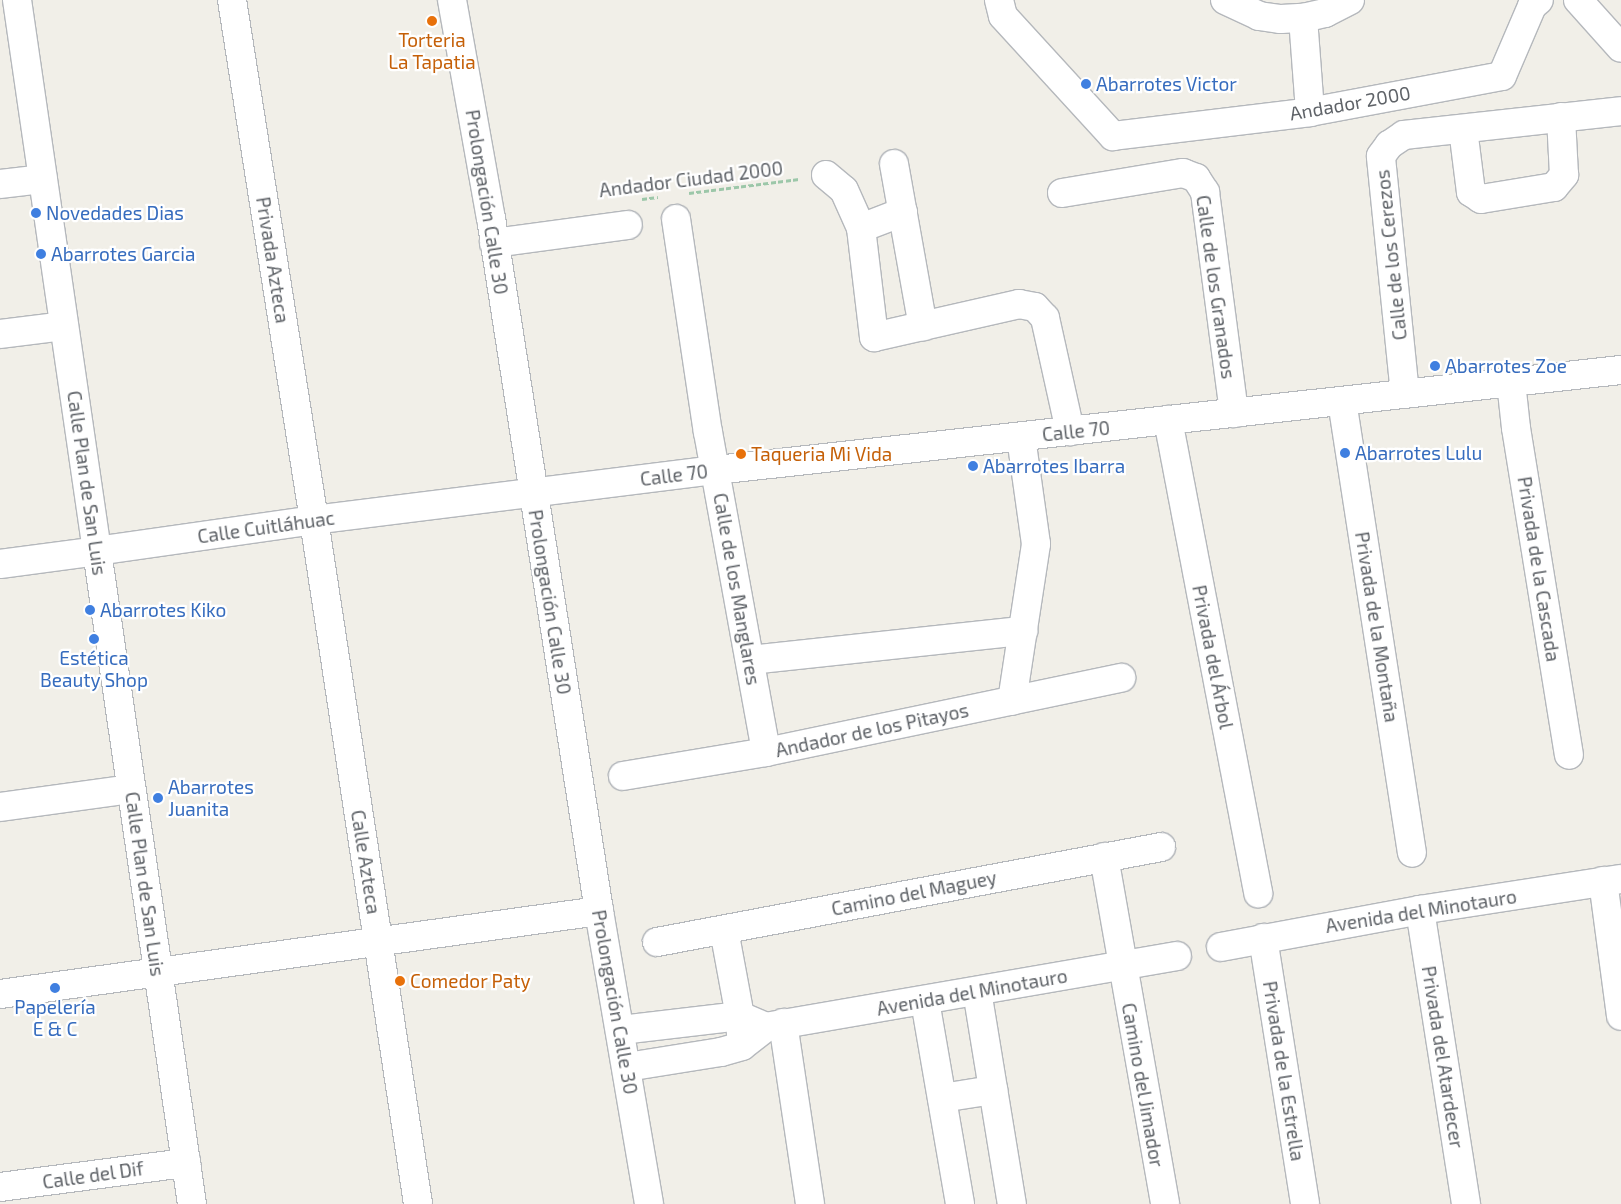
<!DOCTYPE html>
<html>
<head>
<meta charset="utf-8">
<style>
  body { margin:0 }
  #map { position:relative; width:1621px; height:1204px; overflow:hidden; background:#f1efe8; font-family:"Exo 2",sans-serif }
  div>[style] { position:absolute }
  .path>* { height:3px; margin-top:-1.5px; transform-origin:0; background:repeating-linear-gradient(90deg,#9cc7a9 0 5px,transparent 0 7.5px) }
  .roads { filter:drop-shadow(1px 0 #b5b8bc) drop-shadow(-1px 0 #b5b8bc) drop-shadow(0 1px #b5b8bc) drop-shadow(0 -1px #b5b8bc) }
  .street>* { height:28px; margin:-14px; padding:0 14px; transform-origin:14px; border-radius:14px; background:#fff }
  .secondary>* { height:28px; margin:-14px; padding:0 14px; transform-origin:14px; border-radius:14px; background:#fff }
  .dots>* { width:14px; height:14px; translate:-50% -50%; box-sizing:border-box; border:2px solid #fff; border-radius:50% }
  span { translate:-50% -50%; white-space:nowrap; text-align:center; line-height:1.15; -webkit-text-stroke:4.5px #fff; paint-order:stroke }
  .food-label { font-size:19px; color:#c56008 }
  .left { translate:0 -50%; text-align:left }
  .shop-label { font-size:19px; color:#366cbe }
  .street-label { font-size:19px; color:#5f6368 }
</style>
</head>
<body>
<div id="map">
  <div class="path">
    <i style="left:689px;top:193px;width:111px;rotate:-7.3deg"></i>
    <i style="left:642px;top:199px;width:16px;rotate:-7deg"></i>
  </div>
  <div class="roads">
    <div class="street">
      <i style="left:232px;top:0;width:526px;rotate:81.04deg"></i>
      <i style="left:314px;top:520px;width:692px;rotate:81.35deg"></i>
      <i style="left:452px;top:0;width:221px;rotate:79.9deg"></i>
      <i style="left:491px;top:218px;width:701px;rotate:81.14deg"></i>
      <i style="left:599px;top:911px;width:297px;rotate:80.3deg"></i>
      <i style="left:999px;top:0;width:16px;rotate:76deg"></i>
      <i style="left:1003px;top:16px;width:163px;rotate:47.5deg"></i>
      <i style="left:1113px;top:136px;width:198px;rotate:-6.9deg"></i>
      <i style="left:1310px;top:112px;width:195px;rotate:-10.6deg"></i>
      <i style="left:1502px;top:76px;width:76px;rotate:-66.8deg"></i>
      <i style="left:1532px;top:6px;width:9px;rotate:-41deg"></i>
      <i style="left:1225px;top:0;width:38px;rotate:25deg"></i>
      <i style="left:1259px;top:16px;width:22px;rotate:8deg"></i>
      <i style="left:1281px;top:19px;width:22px;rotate:-3deg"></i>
      <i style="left:1303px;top:18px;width:23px;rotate:-13deg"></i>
      <i style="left:1325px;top:13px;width:28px;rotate:-27deg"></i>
      <i style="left:1578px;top:0;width:64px;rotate:48.1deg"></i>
      <i style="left:1303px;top:18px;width:94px;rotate:85.7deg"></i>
      <i style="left:1463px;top:129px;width:64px;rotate:82.8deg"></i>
      <i style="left:1471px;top:192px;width:12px;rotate:35deg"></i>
      <i style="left:1481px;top:199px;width:74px;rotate:-9.3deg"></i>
      <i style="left:1554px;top:187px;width:16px;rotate:-50deg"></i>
      <i style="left:1564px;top:175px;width:58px;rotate:-93deg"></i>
      <i style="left:894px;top:164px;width:165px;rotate:79.9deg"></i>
      <i style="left:826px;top:175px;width:23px;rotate:40deg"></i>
      <i style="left:844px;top:190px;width:42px;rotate:65.9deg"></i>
      <i style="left:861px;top:228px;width:110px;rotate:83.2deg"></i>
      <i style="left:874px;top:337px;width:149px;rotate:-12.8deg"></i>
      <i style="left:1019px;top:304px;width:16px;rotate:11deg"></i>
      <i style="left:1035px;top:307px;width:15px;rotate:48deg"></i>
      <i style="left:1045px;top:318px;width:116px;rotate:77.5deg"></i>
      <i style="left:0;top:184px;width:43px;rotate:-6.6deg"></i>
      <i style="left:1062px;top:193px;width:123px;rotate:-9.4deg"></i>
      <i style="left:1183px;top:173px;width:14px;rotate:21deg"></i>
      <i style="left:1196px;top:178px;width:17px;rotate:57deg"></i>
      <i style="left:1205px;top:192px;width:223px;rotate:82.5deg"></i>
      <i style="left:676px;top:219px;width:215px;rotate:81.5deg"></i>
      <i style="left:708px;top:432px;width:325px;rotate:79.7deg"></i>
      <i style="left:861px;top:228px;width:45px;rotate:-20.9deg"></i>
      <i style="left:494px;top:243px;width:135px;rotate:-7.7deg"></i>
      <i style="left:0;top:334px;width:64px;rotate:-7.1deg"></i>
      <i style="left:1511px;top:382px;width:46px;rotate:83.8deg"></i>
      <i style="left:1516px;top:428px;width:331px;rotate:80.8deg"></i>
      <i style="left:1405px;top:394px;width:239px;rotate:-95.8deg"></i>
      <i style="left:1381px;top:156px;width:14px;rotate:-54deg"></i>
      <i style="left:1389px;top:145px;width:18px;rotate:-34deg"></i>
      <i style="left:1404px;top:135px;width:218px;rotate:-6.3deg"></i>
      <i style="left:1342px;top:401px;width:457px;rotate:81.2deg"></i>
      <i style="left:1168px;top:420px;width:482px;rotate:79.2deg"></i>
      <i style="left:0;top:564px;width:98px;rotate:-7.6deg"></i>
      <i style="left:97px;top:551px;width:557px;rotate:-98.26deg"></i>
      <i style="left:750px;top:660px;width:275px;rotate:-6.1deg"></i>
      <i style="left:1012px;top:701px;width:159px;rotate:-81.3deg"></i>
      <i style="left:1036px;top:544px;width:108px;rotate:-98deg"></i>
      <i style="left:623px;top:776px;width:145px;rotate:-9.5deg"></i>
      <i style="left:766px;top:752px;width:363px;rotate:-11.8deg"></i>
      <i style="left:0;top:807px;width:132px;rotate:-7.8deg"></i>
      <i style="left:1104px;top:857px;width:352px;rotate:80deg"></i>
      <i style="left:1603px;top:881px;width:136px;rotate:82.4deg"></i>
      <i style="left:1420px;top:910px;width:298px;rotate:81.1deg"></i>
      <i style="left:724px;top:930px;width:87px;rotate:79.5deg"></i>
      <i style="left:740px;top:1016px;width:18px;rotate:87deg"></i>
      <i style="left:1263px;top:938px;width:269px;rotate:81deg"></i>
      <i style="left:657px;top:942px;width:513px;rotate:-10.67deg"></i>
      <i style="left:1221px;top:947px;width:202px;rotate:-10.5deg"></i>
      <i style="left:1420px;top:910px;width:203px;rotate:-8.8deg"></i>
      <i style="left:977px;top:991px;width:216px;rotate:80.7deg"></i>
      <i style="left:0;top:994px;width:605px;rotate:-7.89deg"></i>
      <i style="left:925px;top:1001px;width:206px;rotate:80.2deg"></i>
      <i style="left:783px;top:1023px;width:183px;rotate:81.5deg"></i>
      <i style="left:621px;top:1030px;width:120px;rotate:-6.7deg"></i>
      <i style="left:740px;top:1016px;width:28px;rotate:23deg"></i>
      <i style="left:627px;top:1067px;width:95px;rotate:-9.1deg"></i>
      <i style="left:721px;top:1052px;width:22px;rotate:-16deg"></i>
      <i style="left:742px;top:1046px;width:31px;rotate:-38deg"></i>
      <i style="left:766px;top:1027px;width:417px;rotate:-9.8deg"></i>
      <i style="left:942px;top:1098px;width:52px;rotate:-8.9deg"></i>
      <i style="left:0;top:1187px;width:188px;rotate:-7.4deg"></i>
    </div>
    <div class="secondary">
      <i style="left:192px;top:1204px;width:660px;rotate:-98.28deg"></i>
      <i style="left:97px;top:551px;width:219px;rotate:-8.1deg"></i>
      <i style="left:314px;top:520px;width:405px;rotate:-7.1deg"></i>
      <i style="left:716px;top:470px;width:911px;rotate:-6.31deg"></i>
    </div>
  </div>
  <div class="dots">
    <i style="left:432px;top:21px;background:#e8710a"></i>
    <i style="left:1086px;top:84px;background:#3f7fe0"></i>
    <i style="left:36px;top:213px;background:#3f7fe0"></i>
    <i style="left:41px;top:254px;background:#3f7fe0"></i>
    <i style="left:1435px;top:366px;background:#3f7fe0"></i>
    <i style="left:1345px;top:453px;background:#3f7fe0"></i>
    <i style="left:741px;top:454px;background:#e8710a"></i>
    <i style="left:973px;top:466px;background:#3f7fe0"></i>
    <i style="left:90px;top:610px;background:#3f7fe0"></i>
    <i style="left:94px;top:639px;background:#3f7fe0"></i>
    <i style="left:158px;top:798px;background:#3f7fe0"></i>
    <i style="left:400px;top:981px;background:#e8710a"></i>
    <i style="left:55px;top:988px;background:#3f7fe0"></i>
  </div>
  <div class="food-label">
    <span style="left:432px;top:51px">Torteria<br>La Tapatia</span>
    <span class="left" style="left:751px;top:454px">Taqueria Mi Vida</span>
    <span class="left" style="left:410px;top:981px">Comedor Paty</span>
  </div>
  <div class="shop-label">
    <span class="left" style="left:1096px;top:84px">Abarrotes Victor</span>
    <span class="left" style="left:46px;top:213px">Novedades Dias</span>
    <span class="left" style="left:51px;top:254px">Abarrotes Garcia</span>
    <span class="left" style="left:1445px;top:366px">Abarrotes Zoe</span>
    <span class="left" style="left:1355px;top:453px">Abarrotes Lulu</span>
    <span class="left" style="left:983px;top:466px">Abarrotes Ibarra</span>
    <span class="left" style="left:100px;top:610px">Abarrotes Kiko</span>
    <span style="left:94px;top:669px">Estética<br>Beauty Shop</span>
    <span class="left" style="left:168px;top:798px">Abarrotes<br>Juanita</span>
    <span style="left:55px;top:1018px">Papelería<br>E &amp; C</span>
  </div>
  <div class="street-label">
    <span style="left:1350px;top:103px;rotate:-10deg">Andador 2000</span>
    <span style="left:691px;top:179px;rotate:-7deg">Andador Ciudad 2000</span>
    <span style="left:487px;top:202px;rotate:81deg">Prolongación Calle 30</span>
    <span style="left:1391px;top:255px;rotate:-96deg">Calle de los Cerezos</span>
    <span style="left:273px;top:260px;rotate:81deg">Privada Azteca</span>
    <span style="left:1216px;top:287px;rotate:82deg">Calle de los Granados</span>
    <span style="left:1076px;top:431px;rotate:-6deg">Calle 70</span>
    <span style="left:674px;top:475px;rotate:-7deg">Calle 70</span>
    <span style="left:87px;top:483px;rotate:82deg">Calle Plan de San Luis</span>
    <span style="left:266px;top:527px;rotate:-8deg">Calle Cuitláhuac</span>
    <span style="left:1539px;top:569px;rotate:81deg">Privada de la Cascada</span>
    <span style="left:737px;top:589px;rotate:80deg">Calle de los Manglares</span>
    <span style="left:550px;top:602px;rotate:81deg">Prolongación Calle 30</span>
    <span style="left:1377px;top:627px;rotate:81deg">Privada de la Montaña</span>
    <span style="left:1213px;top:657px;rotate:79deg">Privada del Árbol</span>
    <span style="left:872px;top:730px;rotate:-12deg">Andador de los Pitayos</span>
    <span style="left:366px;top:862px;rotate:81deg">Calle Azteca</span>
    <span style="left:145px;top:884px;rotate:82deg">Calle Plan de San Luis</span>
    <span style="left:914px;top:893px;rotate:-11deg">Camino del Maguey</span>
    <span style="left:1421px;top:911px;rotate:-9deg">Avenida del Minotauro</span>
    <span style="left:972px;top:992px;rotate:-10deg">Avenida del Minotauro</span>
    <span style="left:615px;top:1002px;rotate:80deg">Prolongación Calle 30</span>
    <span style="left:1443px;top:1057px;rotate:81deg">Privada del Atardecer</span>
    <span style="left:1284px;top:1071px;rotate:81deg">Privada de la Estrella</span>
    <span style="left:1143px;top:1085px;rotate:80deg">Camino del Jimador</span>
    <span style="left:93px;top:1175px;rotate:-8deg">Calle del Dif</span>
  </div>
</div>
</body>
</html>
